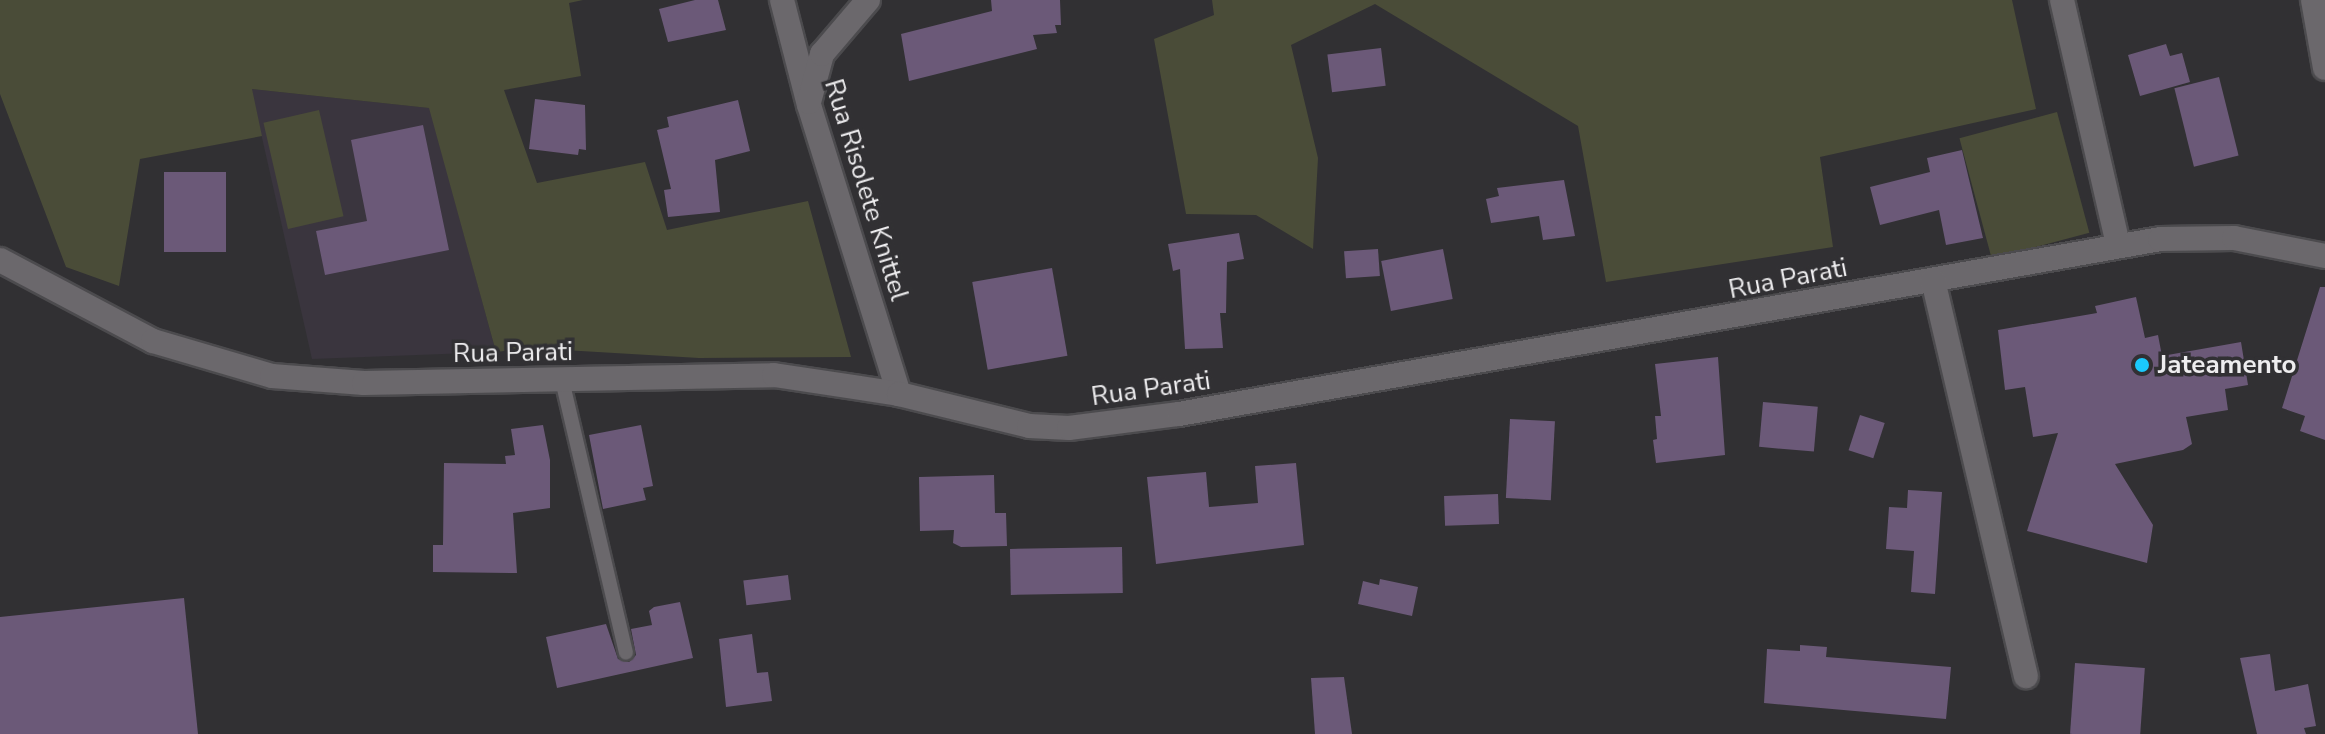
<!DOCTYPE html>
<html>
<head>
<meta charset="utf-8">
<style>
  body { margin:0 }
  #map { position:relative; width:2325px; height:734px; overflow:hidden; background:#313033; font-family:"Nunito Sans",sans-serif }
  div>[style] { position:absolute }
  .built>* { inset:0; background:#3a353e }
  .green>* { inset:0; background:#4a4c38; transform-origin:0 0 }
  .building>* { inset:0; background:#6b5978; transform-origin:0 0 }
  .roads { filter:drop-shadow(2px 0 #4c4b4e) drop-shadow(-2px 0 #4c4b4e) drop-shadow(0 2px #4c4b4e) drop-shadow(0 -2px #4c4b4e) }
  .service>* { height:14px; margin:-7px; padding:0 7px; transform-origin:7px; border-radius:7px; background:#6b686c }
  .minor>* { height:24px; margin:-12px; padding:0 12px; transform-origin:12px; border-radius:12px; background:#6b686c }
  .dots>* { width:22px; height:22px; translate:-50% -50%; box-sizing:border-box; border:4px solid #313033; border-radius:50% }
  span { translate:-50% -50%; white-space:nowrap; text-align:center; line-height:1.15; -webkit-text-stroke:7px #313033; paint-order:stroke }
  .street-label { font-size:26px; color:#eeedef }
  .poi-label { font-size:26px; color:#eeedef; font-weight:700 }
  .left { translate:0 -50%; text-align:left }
</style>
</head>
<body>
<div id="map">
  <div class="built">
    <i style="clip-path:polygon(251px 89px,430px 108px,496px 352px,312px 359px)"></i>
  </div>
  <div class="green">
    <i style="clip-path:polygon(0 0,583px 0,569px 3px,581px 76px,504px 90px,537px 183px,645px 162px,667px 230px,808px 201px,851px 357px,699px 358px,530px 348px,496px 352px,429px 108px,252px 89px,262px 136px,140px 159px,119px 286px,66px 267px,0 94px)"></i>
    <i style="clip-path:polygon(1212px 0,2012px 0,2036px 109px,1820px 157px,1833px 247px,1606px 282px,1578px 126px,1375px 4px,1291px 45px,1318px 158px,1313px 249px,1256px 215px,1186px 214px,1154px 39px,1214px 15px)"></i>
    <i style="left:319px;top:110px;width:109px;height:57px;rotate:77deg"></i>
    <i style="left:2057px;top:112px;width:125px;height:101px;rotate:75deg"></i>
  </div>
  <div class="building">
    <i style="clip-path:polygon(695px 0,718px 0,726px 30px,668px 42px,659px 9px)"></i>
    <i style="clip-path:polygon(991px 0,1060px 0,1061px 25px,1055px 25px,1057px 33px,1033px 35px,1037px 49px,909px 81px,901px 34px,992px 11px)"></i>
    <i style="clip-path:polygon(2166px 44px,2170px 56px,2182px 53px,2190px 82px,2140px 96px,2128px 55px)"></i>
    <i style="left:1381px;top:48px;width:38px;height:54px;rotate:83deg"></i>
    <i style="left:2219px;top:77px;width:81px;height:46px;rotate:76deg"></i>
    <i style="clip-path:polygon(535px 99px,585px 105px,586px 150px,579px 149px,578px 155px,529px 149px)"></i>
    <i style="clip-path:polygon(738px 100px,750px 151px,715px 160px,720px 212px,668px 217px,664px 190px,671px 189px,657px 130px,669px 127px,667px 117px)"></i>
    <i style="clip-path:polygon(423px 125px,449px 250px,325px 275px,316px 231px,367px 221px,351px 140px)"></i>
    <i style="clip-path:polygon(1962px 150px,1983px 238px,1946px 245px,1939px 210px,1880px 225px,1870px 187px,1930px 172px,1927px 158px)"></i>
    <i style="left:164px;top:172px;width:62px;height:80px"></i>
    <i style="clip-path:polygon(1564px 180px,1575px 236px,1543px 240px,1539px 216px,1491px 223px,1486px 199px,1499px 196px,1497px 188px)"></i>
    <i style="clip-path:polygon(1239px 233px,1244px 259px,1227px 262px,1226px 313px,1220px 313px,1223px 348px,1185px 349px,1180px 269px,1173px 271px,1168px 244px)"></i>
    <i style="left:1378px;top:249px;width:27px;height:34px;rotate:86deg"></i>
    <i style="left:1443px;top:249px;width:51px;height:63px;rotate:79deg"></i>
    <i style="left:1052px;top:268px;width:89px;height:81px;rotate:80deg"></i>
    <i style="clip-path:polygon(2320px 287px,2325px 287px,2325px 440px,2300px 431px,2305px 416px,2282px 408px)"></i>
    <i style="clip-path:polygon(2136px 297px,2145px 338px,2158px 335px,2162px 356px,2241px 342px,2248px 385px,2225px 389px,2228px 410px,2186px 417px,2192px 444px,2183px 450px,2115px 464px,2153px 525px,2147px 563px,2027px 531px,2058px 433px,2033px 437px,2025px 387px,2005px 390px,1998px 330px,2097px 313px,2095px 306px)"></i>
    <i style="clip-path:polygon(1718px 357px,1725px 455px,1656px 463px,1653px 440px,1657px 439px,1655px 416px,1661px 416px,1655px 364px)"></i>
    <i style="left:1763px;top:402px;width:55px;height:45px;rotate:5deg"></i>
    <i style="left:1860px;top:415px;width:26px;height:37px;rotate:18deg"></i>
    <i style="left:1510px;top:419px;width:45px;height:79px;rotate:3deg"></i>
    <i style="clip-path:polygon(543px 425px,550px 460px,550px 508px,513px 513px,517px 573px,433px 572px,433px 545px,443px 545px,444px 463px,506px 464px,505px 456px,515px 455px,511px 429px)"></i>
    <i style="clip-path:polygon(641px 425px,653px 486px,643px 488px,646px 500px,603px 509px,589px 435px)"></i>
    <i style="clip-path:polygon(1296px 463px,1304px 545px,1156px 564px,1147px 477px,1206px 472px,1209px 507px,1258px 503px,1255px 466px)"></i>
    <i style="clip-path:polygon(994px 475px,995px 513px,1006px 513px,1007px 546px,961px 547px,953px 543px,954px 530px,920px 531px,919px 477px)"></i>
    <i style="clip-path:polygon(1908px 490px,1942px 492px,1935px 594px,1911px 592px,1914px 551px,1886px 549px,1889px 507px,1907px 508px)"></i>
    <i style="left:1498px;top:494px;width:30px;height:54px;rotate:88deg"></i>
    <i style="left:1122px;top:547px;width:46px;height:112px;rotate:89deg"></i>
    <i style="left:788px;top:575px;width:25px;height:45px;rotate:83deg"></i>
    <i style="clip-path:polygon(1380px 579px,1418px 587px,1412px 616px,1358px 604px,1363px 581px,1379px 585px)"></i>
    <i style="clip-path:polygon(184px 598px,198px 734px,0 734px,0 617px)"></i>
    <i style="clip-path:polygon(680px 602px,693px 658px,557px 688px,546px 637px,606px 624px,618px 659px,629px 662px,636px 655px,631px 629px,652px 625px,649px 611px,654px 607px)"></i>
    <i style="clip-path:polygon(752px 634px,757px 673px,768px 672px,772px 701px,726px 707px,719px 639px)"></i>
    <i style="clip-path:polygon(1800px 645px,1827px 647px,1826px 657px,1951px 667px,1946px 719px,1764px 703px,1767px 649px,1800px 651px)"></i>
    <i style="clip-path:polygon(2270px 654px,2275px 691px,2308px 684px,2316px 726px,2304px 728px,2306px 734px,2257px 734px,2240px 658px)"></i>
    <i style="left:2075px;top:663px;width:70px;height:71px;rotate:4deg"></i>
    <i style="clip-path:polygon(1344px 677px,1352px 734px,1315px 734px,1311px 678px)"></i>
  </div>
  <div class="roads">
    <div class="service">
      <i style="left:562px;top:380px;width:280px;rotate:76.8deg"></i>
    </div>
    <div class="minor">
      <i style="left:782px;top:0;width:108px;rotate:75.6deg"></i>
      <i style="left:809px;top:105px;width:303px;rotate:72.7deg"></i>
      <i style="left:2062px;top:0;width:251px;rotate:77.1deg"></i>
      <i style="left:2313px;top:0;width:69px;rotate:80deg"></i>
      <i style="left:809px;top:102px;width:50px;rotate:-74.8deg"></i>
      <i style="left:822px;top:54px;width:71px;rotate:-49.6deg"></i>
      <i style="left:0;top:260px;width:173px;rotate:27.9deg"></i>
      <i style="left:153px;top:341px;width:124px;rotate:16.4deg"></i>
      <i style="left:272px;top:376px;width:92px;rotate:4.4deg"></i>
      <i style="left:364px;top:383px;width:410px;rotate:-1.1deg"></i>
      <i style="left:774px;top:375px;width:126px;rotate:8.6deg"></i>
      <i style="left:899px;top:394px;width:134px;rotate:13.8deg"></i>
      <i style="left:1029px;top:426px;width:40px;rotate:2.9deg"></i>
      <i style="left:1069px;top:428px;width:111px;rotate:-7.3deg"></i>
      <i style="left:1179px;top:414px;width:996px;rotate:-10.11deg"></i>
      <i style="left:2160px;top:239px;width:74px;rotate:-0.8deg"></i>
      <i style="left:2234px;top:238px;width:93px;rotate:11.2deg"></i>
      <i style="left:1933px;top:280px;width:407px;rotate:76.8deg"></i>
    </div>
  </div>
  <div class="dots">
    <i style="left:2142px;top:365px;background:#1bc9fc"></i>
  </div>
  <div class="street-label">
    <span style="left:866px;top:190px;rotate:73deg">Rua Risolete Knittel</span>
    <span style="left:1788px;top:279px;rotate:-11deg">Rua Parati</span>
    <span style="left:513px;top:353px;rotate:-1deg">Rua Parati</span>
    <span style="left:1151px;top:389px;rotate:-8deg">Rua Parati</span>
  </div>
  <div class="poi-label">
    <span class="left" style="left:2158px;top:365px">Jateamento</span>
  </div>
</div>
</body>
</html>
